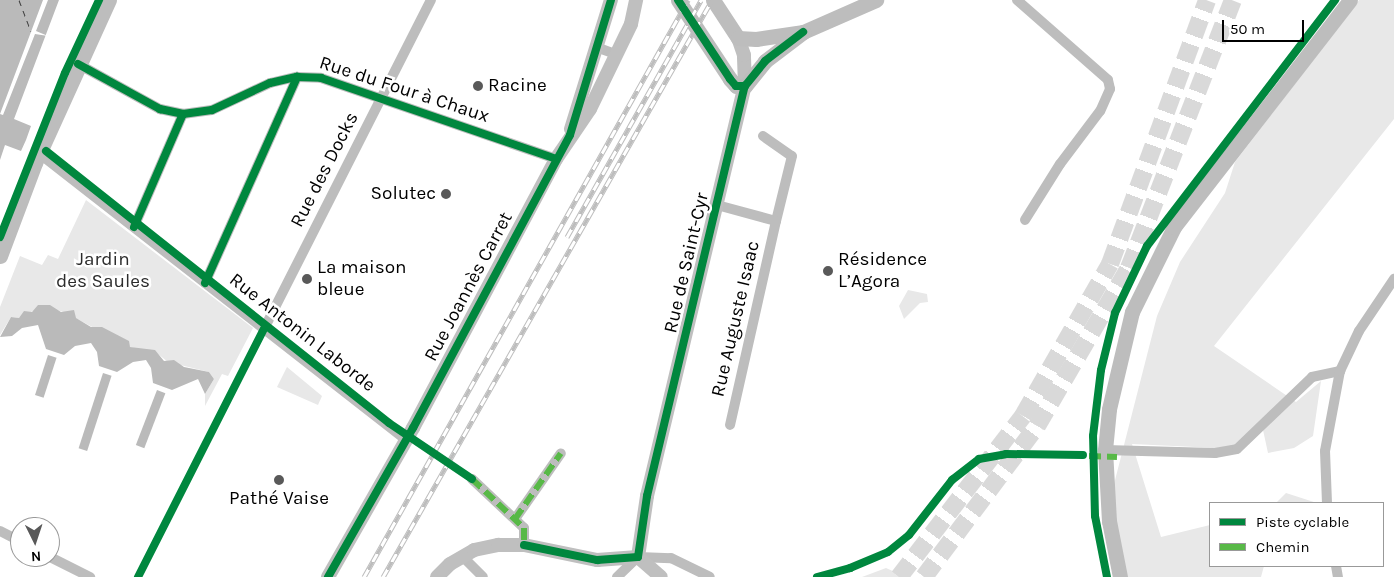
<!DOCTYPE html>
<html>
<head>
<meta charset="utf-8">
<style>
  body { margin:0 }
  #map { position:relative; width:1394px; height:577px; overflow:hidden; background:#fff; font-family:Karla,sans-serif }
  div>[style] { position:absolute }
  .green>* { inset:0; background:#e8e8e8 }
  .water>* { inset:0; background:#bababa; transform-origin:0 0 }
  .pier>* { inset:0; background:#fff }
  .ferry>* { height:1px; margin-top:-0.5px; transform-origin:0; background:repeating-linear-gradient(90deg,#3d3d3d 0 6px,transparent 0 11px) }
  .highway-tunnel>* { height:18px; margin-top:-9px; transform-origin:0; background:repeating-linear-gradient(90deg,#d9d9d9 0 18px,transparent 0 27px) }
  .street>* { height:10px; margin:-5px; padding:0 5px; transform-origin:5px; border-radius:5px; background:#bdbdbd }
  .secondary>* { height:14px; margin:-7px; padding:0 7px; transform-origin:7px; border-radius:7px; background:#bfbfbf }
  .primary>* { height:15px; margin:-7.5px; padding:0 7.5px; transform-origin:7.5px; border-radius:7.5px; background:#bdbdbd }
  .rail>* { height:5px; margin-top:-2.5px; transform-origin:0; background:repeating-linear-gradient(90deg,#fff 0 9px,#bdbdbd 0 18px); box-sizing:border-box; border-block:1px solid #bdbdbd }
  .quiet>* { height:6px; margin-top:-3px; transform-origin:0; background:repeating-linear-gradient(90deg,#58b947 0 12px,transparent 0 18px) }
  .cycleway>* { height:8px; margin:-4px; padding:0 4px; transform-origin:4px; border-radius:4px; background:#00873e }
  .dots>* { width:14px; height:14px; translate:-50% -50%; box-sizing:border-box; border:2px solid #fff; border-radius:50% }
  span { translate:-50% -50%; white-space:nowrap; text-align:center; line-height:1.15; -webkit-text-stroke:5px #fff; paint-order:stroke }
  .poi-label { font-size:19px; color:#000 }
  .left { translate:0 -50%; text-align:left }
  .right { translate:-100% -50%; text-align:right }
  .street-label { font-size:19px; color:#000 }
  .park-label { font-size:19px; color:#2c2c2c }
  .legend { position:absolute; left:1209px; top:502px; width:175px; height:65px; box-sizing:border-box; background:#fff; border:1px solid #999; margin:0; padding:6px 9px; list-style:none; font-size:15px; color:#000 }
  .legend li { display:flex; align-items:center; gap:10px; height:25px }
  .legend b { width:25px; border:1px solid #999 }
  .north { position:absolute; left:10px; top:517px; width:50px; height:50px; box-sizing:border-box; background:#fff; border:1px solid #999; border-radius:50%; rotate:176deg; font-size:14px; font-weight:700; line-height:20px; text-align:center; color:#000 }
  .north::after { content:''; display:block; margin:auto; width:18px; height:22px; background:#595959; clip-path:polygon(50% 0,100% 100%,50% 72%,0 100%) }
  .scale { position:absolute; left:1222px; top:20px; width:82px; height:22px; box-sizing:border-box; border:2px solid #000; border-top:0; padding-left:6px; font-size:15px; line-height:18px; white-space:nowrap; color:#000; -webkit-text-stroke:4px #fff; paint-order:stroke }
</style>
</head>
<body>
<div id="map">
  <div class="green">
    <i style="clip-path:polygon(1359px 0,1394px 0,1394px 119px,1214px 346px,1296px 402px,1321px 381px,1313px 436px,1294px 448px,1268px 453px,1263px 430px,1269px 424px,1237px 449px,1132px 444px,1161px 537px,1210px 525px,1210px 566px,1264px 566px,1261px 577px,1125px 577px,1118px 551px,1113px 488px,1157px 316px,1180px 262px,1225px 193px,1235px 162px)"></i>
    <i style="clip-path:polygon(86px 200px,253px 328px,228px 376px,222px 374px,205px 406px,205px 394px,214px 379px,209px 372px,168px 362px,158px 354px,130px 347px,64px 312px,52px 309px,35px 310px,19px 318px,11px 317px,0 335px,0 307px,20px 256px,42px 265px,48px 255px,58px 259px)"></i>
    <i style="clip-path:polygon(908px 290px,927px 294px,928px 302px,920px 303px,904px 319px,899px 306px)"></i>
    <i style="clip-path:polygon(287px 367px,322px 396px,318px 405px,277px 387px)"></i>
    <i style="clip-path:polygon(1286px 493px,1317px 503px,1276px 503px)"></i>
    <i style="clip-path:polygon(886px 568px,906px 577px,862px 577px)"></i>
  </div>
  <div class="water">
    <i style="clip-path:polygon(0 0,59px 0,14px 119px,31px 126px,26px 140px,21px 151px,5px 145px,0 160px)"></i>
    <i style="clip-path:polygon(38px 305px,50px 305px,61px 312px,74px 310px,76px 318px,91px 327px,102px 327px,129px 341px,130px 347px,155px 350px,164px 361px,174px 360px,184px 367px,209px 372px,214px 379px,205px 394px,198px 379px,172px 390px,153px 383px,151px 368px,146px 360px,133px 362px,117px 372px,99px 366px,97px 352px,91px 343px,75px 346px,64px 355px,46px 349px,38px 325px,22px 328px,12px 336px,0 337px,11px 317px,19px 318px,24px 311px,32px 312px)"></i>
    <i style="left:48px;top:355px;width:9px;height:42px;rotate:18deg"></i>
    <i style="left:103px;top:373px;width:9px;height:79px;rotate:18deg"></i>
    <i style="left:157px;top:390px;width:9px;height:59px;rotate:21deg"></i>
  </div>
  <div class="pier">
    <i style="clip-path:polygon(43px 0,48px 0,36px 31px,48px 36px,35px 34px,3px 115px,0 114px)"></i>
  </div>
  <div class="ferry">
    <i style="left:19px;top:0;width:33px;rotate:69deg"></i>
  </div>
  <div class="highway-tunnel">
    <i style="left:899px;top:577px;width:203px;rotate:-52.4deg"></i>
    <i style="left:1023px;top:416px;width:175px;rotate:-60.2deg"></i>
    <i style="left:1110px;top:264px;width:281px;rotate:-69.8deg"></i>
    <i style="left:924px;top:577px;width:189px;rotate:-53.2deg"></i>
    <i style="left:1037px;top:426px;width:183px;rotate:-59.8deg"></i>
    <i style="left:1129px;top:268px;width:287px;rotate:-68.8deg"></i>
  </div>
  <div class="street">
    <i style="left:1017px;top:0;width:121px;rotate:41.3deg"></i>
    <i style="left:1108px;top:80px;width:9px;rotate:77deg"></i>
    <i style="left:1110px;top:89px;width:24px;rotate:114deg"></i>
    <i style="left:1100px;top:111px;width:66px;rotate:127deg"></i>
    <i style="left:1060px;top:164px;width:66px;rotate:122deg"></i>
    <i style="left:596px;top:47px;width:23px;rotate:20deg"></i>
    <i style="left:78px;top:64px;width:94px;rotate:28.8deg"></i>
    <i style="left:160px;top:109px;width:24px;rotate:12deg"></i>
    <i style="left:183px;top:114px;width:29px;rotate:-8deg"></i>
    <i style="left:212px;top:110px;width:64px;rotate:-25deg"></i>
    <i style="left:270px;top:83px;width:28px;rotate:-13deg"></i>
    <i style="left:297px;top:77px;width:24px;rotate:2deg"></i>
    <i style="left:321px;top:78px;width:249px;rotate:19deg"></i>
    <i style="left:763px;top:136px;width:35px;rotate:35deg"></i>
    <i style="left:792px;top:156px;width:67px;rotate:103.8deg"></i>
    <i style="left:40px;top:154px;width:464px;rotate:38deg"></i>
    <i style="left:717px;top:205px;width:61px;rotate:15.2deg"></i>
    <i style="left:776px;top:221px;width:209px;rotate:102.7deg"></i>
    <i style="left:134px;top:227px;width:123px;rotate:-66.6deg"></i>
    <i style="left:205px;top:283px;width:226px;rotate:-65.9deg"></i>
    <i style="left:264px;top:329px;width:369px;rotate:-63.1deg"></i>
    <i style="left:1105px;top:450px;width:110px;rotate:1.6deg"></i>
    <i style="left:1215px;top:453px;width:22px;rotate:-10deg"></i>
    <i style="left:1237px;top:449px;width:104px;rotate:-43.8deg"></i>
    <i style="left:1312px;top:377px;width:29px;rotate:-12deg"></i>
    <i style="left:472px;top:479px;width:71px;rotate:43.3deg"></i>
    <i style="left:524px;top:528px;width:17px;rotate:90deg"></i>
    <i style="left:1327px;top:503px;width:52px;rotate:-92.2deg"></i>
    <i style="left:1325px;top:451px;width:81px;rotate:-79.4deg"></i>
    <i style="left:1340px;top:371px;width:44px;rotate:-64.6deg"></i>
    <i style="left:1359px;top:331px;width:63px;rotate:-56.1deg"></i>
    <i style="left:515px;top:519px;width:80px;rotate:-55.1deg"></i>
    <i style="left:0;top:531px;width:22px;rotate:27deg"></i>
    <i style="left:50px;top:557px;width:45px;rotate:26.6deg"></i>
    <i style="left:463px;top:557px;width:28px;rotate:45deg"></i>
    <i style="left:1336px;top:566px;width:11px;rotate:80deg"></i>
    <i style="left:617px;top:577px;width:29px;rotate:-44deg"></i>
    <i style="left:638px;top:557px;width:33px;rotate:2deg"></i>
    <i style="left:671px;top:558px;width:43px;rotate:26deg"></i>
  </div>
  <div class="secondary">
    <i style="left:571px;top:129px;width:135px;rotate:-72.8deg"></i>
    <i style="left:638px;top:557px;width:62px;rotate:-81.6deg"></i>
    <i style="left:647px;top:496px;width:422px;rotate:-76.6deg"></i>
    <i style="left:745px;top:86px;width:31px;rotate:-92deg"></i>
    <i style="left:744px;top:55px;width:18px;rotate:-109deg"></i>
    <i style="left:638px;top:557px;width:30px;rotate:41deg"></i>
    <i style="left:328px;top:577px;width:172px;rotate:-60.3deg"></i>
    <i style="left:413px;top:428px;width:305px;rotate:-62deg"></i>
    <i style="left:556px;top:159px;width:60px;rotate:-55.8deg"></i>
    <i style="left:590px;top:109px;width:94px;rotate:-64.2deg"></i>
    <i style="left:631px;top:24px;width:25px;rotate:-78deg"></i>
    <i style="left:437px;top:577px;width:18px;rotate:-45deg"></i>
    <i style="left:450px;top:564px;width:28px;rotate:-30deg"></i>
    <i style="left:474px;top:550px;width:25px;rotate:-12deg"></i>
    <i style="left:498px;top:545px;width:26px"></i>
    <i style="left:524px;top:545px;width:75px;rotate:11.6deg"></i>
    <i style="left:597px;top:560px;width:41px;rotate:-4.2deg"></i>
  </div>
  <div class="primary">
    <i style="left:678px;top:0;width:95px;rotate:56.6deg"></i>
    <i style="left:730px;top:79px;width:9px;rotate:49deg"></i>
    <i style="left:736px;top:86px;width:9px"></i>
    <i style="left:745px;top:86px;width:32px;rotate:-51deg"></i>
    <i style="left:765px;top:61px;width:48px;rotate:-37.3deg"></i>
    <i style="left:803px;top:32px;width:80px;rotate:-23.7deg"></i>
    <i style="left:713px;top:0;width:45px;rotate:56.7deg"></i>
    <i style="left:738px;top:38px;width:18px;rotate:3deg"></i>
    <i style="left:756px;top:39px;width:48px;rotate:-8.5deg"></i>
    <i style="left:0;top:256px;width:99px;rotate:-69.4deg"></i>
    <i style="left:35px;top:163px;width:179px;rotate:-65.6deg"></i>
    <i style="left:1120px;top:577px;width:57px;rotate:-101.1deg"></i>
    <i style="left:1109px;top:521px;width:71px;rotate:-93.2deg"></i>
    <i style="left:1105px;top:450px;width:41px;rotate:-84.4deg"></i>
    <i style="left:1109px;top:409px;width:100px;rotate:-76.7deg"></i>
    <i style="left:1132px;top:312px;width:95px;rotate:-63.7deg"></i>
    <i style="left:1174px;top:227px;width:287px;rotate:-52.2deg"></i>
  </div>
  <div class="rail">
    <i style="left:567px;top:237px;width:272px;rotate:-60.5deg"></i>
    <i style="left:364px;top:577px;width:662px;rotate:-60.68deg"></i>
    <i style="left:383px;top:577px;width:664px;rotate:-60.31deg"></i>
  </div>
  <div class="quiet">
    <i style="left:1089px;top:456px;width:28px;rotate:2deg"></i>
    <i style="left:472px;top:479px;width:71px;rotate:43.3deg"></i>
    <i style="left:524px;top:528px;width:17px;rotate:90deg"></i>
    <i style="left:515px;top:519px;width:80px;rotate:-55.1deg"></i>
  </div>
  <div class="cycleway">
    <i style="left:678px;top:0;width:95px;rotate:56.6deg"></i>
    <i style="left:730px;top:79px;width:9px;rotate:49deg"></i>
    <i style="left:736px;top:86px;width:9px"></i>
    <i style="left:78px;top:64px;width:94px;rotate:28.8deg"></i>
    <i style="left:160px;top:109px;width:24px;rotate:12deg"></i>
    <i style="left:183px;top:114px;width:29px;rotate:-8deg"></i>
    <i style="left:212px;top:110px;width:64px;rotate:-25deg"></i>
    <i style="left:270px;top:83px;width:28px;rotate:-13deg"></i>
    <i style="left:297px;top:77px;width:24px;rotate:2deg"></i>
    <i style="left:321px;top:78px;width:249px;rotate:19deg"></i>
    <i style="left:46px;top:151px;width:438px;rotate:38.4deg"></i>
    <i style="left:389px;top:423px;width:100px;rotate:34deg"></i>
    <i style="left:134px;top:227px;width:123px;rotate:-66.6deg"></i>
    <i style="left:0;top:237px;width:176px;rotate:-68.4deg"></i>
    <i style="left:65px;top:73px;width:81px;rotate:-65deg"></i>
    <i style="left:205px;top:283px;width:226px;rotate:-65.9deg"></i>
    <i style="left:524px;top:545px;width:75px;rotate:11.6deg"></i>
    <i style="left:597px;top:560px;width:41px;rotate:-4.2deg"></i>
    <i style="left:638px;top:557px;width:62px;rotate:-81.6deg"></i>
    <i style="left:647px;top:496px;width:422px;rotate:-76.6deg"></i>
    <i style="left:745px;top:86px;width:32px;rotate:-51deg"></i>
    <i style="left:765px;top:61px;width:48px;rotate:-37.3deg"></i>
    <i style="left:138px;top:577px;width:278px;rotate:-63.1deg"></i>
    <i style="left:328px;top:577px;width:172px;rotate:-60.3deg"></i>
    <i style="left:413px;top:428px;width:332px;rotate:-61.8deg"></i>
    <i style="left:570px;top:135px;width:141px;rotate:-73.1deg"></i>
    <i style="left:817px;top:577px;width:34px;rotate:-15deg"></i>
    <i style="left:850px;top:568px;width:41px;rotate:-22.8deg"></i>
    <i style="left:888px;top:552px;width:27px;rotate:-39deg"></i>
    <i style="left:909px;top:535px;width:70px;rotate:-52deg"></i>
    <i style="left:952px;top:480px;width:34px;rotate:-38deg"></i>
    <i style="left:979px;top:459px;width:27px;rotate:-10deg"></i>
    <i style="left:1006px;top:454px;width:77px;rotate:0.7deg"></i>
    <i style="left:1107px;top:577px;width:62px;rotate:-101.1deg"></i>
    <i style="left:1095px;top:516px;width:80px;rotate:-91.4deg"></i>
    <i style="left:1093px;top:436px;width:66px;rotate:-83.1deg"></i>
    <i style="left:1101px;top:370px;width:59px;rotate:-76.2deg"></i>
    <i style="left:1115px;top:313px;width:74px;rotate:-64.5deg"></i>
    <i style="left:1147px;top:246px;width:310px;rotate:-52.6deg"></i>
  </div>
  <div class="dots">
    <i style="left:478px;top:86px;background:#595959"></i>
    <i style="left:446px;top:194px;background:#595959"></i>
    <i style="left:828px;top:271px;background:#595959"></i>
    <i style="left:307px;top:279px;background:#595959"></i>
    <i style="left:279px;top:480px;background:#595959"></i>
  </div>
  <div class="poi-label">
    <span class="left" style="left:488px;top:86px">Racine</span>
    <span class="right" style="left:436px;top:194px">Solutec</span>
    <span class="left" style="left:838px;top:271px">Résidence<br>L’Agora</span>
    <span class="left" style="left:317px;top:279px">La maison<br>bleue</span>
    <span style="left:279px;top:499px">Pathé Vaise</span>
  </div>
  <div class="street-label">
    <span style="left:404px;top:90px;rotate:18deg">Rue du Four à Chaux</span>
    <span style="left:325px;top:170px;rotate:-63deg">Rue des Docks</span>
    <span style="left:687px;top:263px;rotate:-77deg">Rue de Saint-Cyr</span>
    <span style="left:469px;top:287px;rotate:-62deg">Rue Joannès Carret</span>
    <span style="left:736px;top:319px;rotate:-77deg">Rue Auguste Isaac</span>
    <span style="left:302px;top:333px;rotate:38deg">Rue Antonin Laborde</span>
  </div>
  <div class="park-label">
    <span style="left:103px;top:271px">Jardin<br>des Saules</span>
  </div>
  <ul class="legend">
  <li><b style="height:6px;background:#00873e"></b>Piste cyclable</li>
  <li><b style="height:6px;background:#58b947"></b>Chemin</li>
  </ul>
  <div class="north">N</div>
  <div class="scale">50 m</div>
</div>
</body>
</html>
